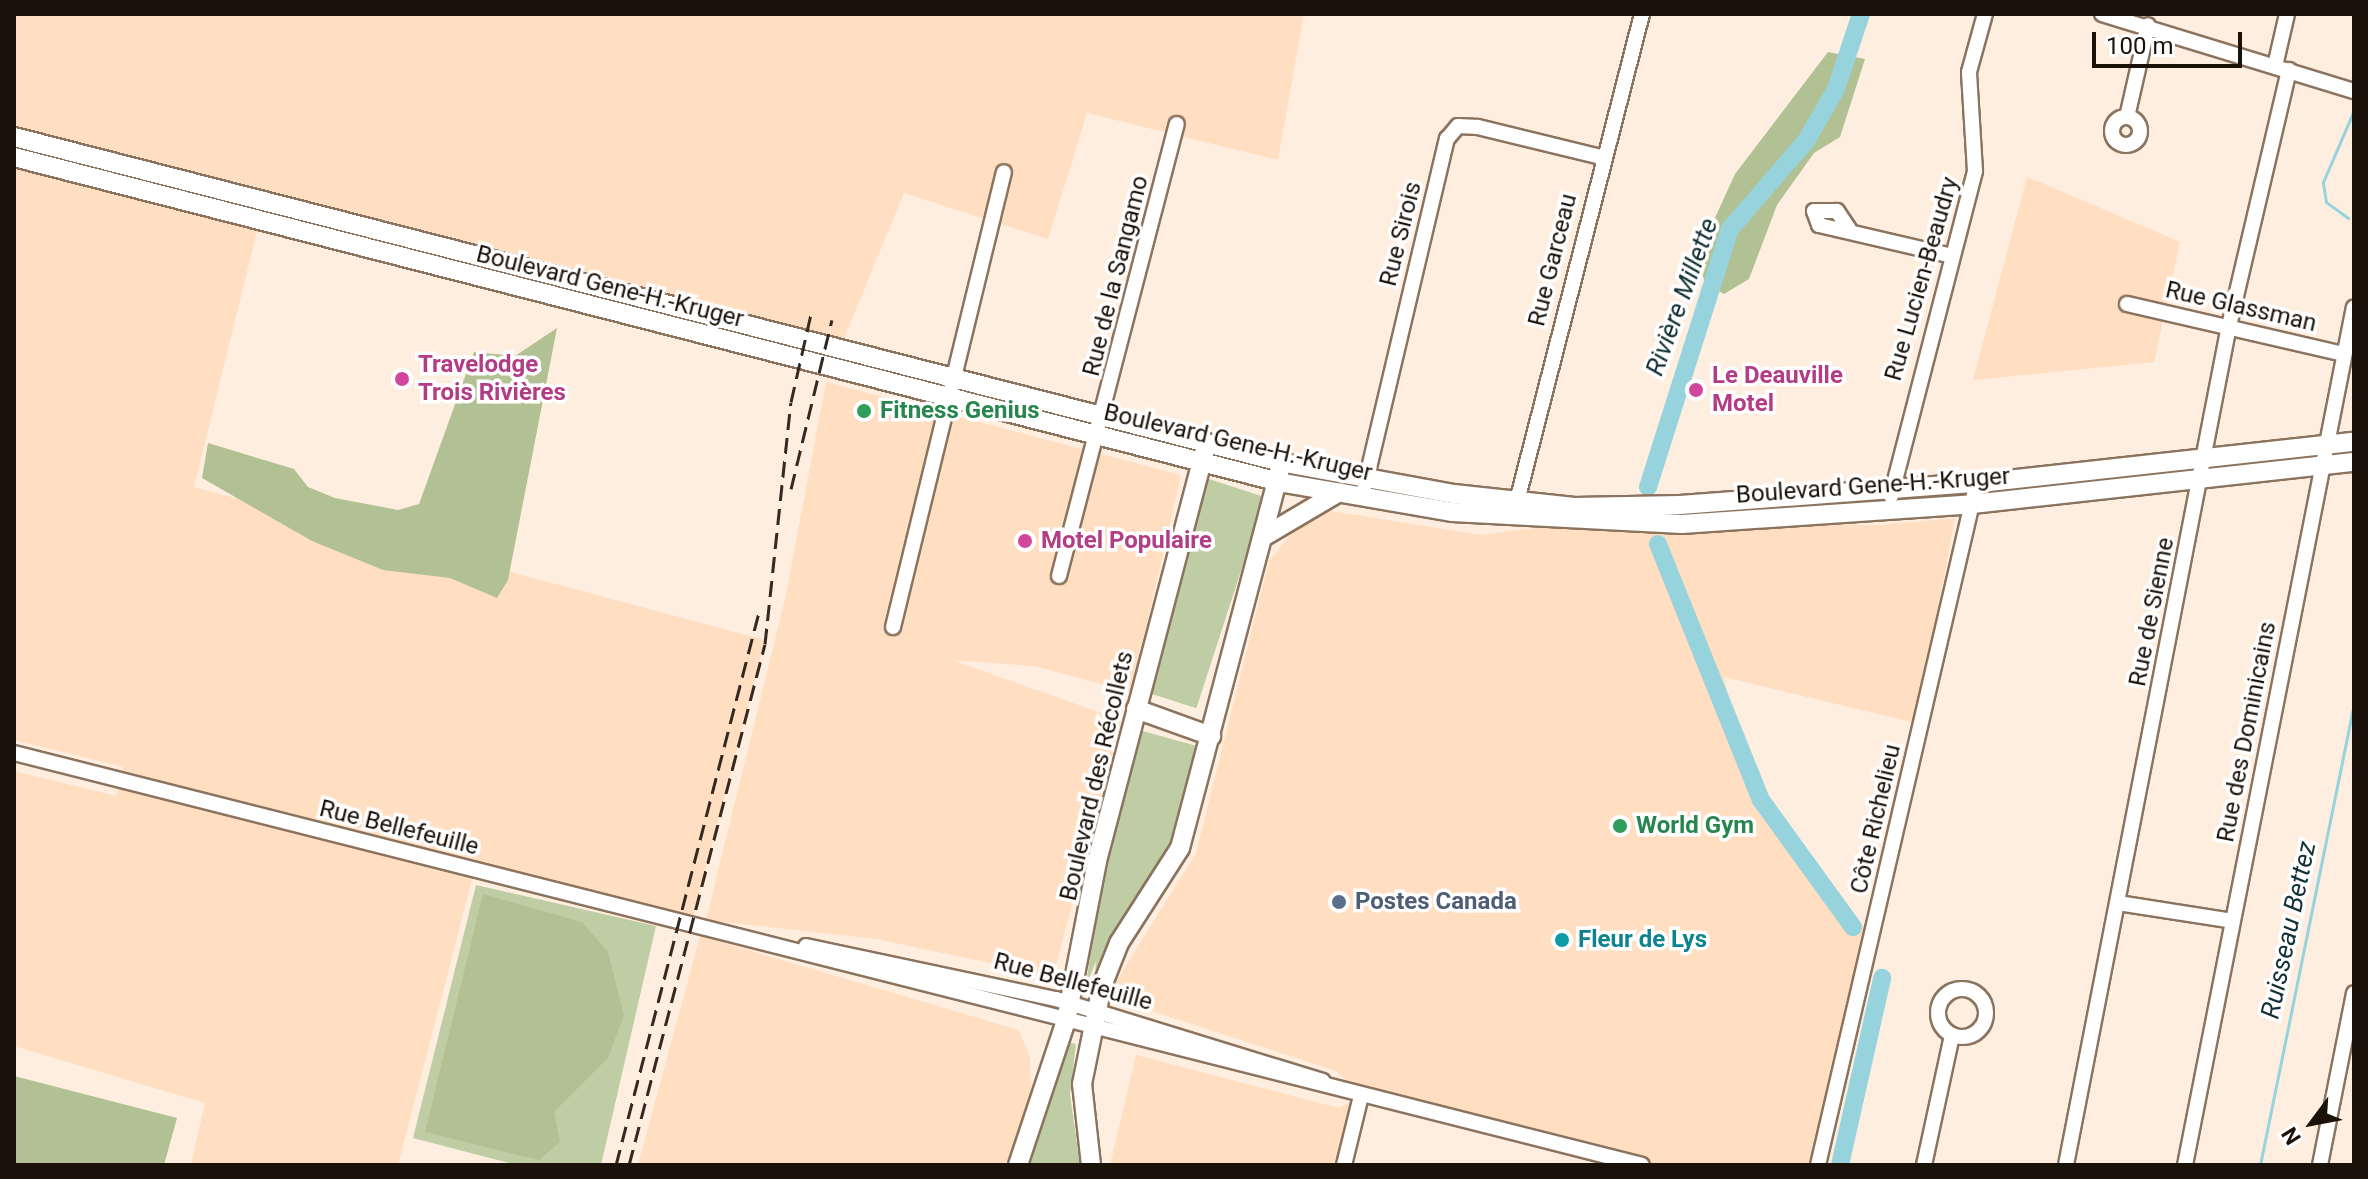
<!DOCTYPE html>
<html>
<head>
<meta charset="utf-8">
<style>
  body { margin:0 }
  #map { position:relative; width:2368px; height:1179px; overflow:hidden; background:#feeee0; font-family:Roboto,sans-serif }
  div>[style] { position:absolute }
  .built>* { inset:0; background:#ffdec1 }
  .green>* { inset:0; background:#bfcda5; transform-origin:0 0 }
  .forest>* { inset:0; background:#b2c194 }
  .stream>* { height:3px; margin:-1.5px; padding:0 1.5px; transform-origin:1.5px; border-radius:1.5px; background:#97d3dd }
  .river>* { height:18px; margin:-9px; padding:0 9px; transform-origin:9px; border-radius:9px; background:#97d3dd }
  .roads { filter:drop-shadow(2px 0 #8b735e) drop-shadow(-2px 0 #8b735e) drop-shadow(0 2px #8b735e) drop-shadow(0 -2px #8b735e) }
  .minor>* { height:14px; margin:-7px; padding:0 7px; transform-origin:7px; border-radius:7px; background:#fff }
  .minor>.ring { margin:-7px; padding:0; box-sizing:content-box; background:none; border:14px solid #fff; border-radius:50% }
  .major>* { height:18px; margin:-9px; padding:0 9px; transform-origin:9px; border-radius:9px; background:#fff }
  .rail>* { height:3px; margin-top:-1.5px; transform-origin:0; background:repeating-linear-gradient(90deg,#332920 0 16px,transparent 0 24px) }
  .dots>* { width:22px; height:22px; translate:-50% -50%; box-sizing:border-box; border:4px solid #fff; border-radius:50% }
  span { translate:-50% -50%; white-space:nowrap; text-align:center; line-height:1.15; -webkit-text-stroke:7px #fff; paint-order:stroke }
  .street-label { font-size:24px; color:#1a1109 }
  .hotel-label { font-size:24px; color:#b23c85; font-weight:700 }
  .left { translate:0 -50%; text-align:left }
  .leisure-label { font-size:24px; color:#27864d; font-weight:700 }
  .service-label { font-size:24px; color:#4e5e75; font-weight:700 }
  .culture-label { font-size:24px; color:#0d838f; font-weight:700 }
  .water-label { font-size:26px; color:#123136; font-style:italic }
  .frame { position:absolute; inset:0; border:16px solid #1a1109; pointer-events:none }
  .north { position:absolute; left:2272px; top:1083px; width:80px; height:80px; -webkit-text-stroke:6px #fff; paint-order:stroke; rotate:238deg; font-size:22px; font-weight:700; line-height:32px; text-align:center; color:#1a1109 }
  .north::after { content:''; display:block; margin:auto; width:28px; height:36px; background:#1a1109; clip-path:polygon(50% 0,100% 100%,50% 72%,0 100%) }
  .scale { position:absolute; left:2092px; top:32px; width:150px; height:36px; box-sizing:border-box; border:4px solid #1a1109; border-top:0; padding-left:10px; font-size:24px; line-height:28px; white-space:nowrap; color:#1a1109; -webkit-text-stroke:6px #fff; paint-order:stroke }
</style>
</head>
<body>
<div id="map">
  <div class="built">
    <i style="clip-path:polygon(14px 14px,1304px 14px,1278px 160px,1087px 113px,1048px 239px,904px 193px,844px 338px,14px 125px)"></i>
    <i style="clip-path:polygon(14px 158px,259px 223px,194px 487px,765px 640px,692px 921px,476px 864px,398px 1165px,191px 1165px,205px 1103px,14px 1046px,14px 771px,116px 796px,123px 767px,14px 740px)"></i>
    <i style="clip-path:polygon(2027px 177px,2180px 242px,2154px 362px,1973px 380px)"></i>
    <i style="clip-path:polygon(826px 382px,1181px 475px,1131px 692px,1034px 666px,952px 660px,1121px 720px,1053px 976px,876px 939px,706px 920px,786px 595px)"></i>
    <i style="clip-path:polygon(1331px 511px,1481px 535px,1573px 523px,1882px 525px,1955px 518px,1916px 723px,1724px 677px,1744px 765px,1867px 931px,1814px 1165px,1633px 1165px,1361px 1095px,1336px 1071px,1127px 1003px,1112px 988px,1196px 853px,1269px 561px,1297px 527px)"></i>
    <i style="clip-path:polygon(700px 936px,1019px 1030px,1030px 1058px,1031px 1097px,1007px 1165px,638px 1165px)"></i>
    <i style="clip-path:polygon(1136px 1055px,1339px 1108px,1361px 1096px,1344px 1165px,1110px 1165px)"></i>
  </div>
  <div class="green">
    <i style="left:1206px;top:478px;width:62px;height:222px;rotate:18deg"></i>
    <i style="clip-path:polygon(1139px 730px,1197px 746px,1171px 846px,1094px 992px,1096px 961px,1085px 990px,1102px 876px)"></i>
    <i style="clip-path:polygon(476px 885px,656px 926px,601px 1165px,517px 1165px,413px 1138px)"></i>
    <i style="clip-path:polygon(1067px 1042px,1076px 1044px,1070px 1094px,1080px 1165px,1030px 1165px)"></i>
  </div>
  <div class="forest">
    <i style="clip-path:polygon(1828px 52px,1865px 59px,1840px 137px,1814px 153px,1777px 205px,1749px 279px,1724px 294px,1706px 284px,1697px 261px,1708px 233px,1735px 174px)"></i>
    <i style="clip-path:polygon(557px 328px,508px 580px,497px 598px,450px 578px,383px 570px,312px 541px,202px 478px,208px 443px,294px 469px,308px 487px,335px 498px,398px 510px,419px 504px,474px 352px,515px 356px)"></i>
    <i style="clip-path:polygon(483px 894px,582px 922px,608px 952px,624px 1015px,608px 1058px,554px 1112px,560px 1142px,539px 1160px,425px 1132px)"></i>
    <i style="clip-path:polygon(14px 1076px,177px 1118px,164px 1165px,14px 1165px)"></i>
  </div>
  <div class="stream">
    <i style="left:2348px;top:218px;width:27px;rotate:-144deg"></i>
    <i style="left:2326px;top:202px;width:20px;rotate:-99deg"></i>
    <i style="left:2323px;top:182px;width:78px;rotate:-66.7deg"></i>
    <i style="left:2260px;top:1165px;width:472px;rotate:-78.5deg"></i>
  </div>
  <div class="river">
    <i style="left:1648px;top:487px;width:271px;rotate:-72.4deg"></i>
    <i style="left:1730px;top:229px;width:116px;rotate:-49.2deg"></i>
    <i style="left:1806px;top:141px;width:60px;rotate:-60deg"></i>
    <i style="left:1836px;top:89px;width:79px;rotate:-71.6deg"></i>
    <i style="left:1658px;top:544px;width:276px;rotate:68.1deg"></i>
    <i style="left:1761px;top:800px;width:157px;rotate:54.1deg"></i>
    <i style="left:1840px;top:1165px;width:192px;rotate:-77.3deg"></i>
  </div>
  <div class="roads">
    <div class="minor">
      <i style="left:2102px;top:14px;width:264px;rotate:17deg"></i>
      <i style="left:2275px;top:66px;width:53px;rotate:-77deg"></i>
      <i style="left:2127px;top:117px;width:94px;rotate:-77.1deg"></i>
      <i class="ring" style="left:2112px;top:117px;width:14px;height:14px"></i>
      <i style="left:1849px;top:229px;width:22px;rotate:-124deg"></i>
      <i style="left:1837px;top:211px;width:23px;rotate:180deg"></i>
      <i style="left:1814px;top:211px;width:15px;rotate:70deg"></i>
      <i style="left:1819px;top:225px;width:137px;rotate:13.1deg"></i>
      <i style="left:2127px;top:304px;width:223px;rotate:13deg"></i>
      <i style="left:1365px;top:485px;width:356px;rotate:-76.7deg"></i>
      <i style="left:1447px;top:139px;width:17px;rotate:-50deg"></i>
      <i style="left:1458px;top:126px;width:20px;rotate:3deg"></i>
      <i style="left:1478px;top:127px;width:127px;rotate:13.7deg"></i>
      <i style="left:1891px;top:496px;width:336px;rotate:-75.5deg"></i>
      <i style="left:1975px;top:171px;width:99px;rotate:-93.5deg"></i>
      <i style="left:1969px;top:72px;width:60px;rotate:-74.6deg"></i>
      <i style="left:1515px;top:509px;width:511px;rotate:-75.61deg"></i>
      <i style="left:1059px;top:576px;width:467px;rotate:-75.4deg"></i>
      <i style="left:893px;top:627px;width:468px;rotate:-76.3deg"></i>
      <i style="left:14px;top:753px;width:1679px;rotate:14.2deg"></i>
      <i style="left:2118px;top:903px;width:116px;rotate:8.9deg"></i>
      <i style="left:806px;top:946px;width:256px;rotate:12deg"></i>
      <i style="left:1056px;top:999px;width:279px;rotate:17.1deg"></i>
      <i class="ring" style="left:1938px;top:989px;width:34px;height:34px"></i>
      <i style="left:1344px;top:1165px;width:71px;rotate:-76.2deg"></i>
      <i style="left:1818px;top:1165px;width:701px;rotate:-76.9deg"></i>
      <i style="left:1924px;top:1165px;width:133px;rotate:-77.8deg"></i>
      <i style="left:2066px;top:1165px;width:855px;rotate:-79.01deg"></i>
      <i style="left:2229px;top:326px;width:263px;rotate:-76.8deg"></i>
      <i style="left:2185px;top:1165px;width:874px;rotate:-78.86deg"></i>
      <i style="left:2320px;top:1165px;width:175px;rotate:-78.8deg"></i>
    </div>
    <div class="major">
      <i style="left:14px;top:137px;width:1312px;rotate:14.39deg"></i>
      <i style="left:1285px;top:463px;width:172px;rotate:10.4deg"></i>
      <i style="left:1454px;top:494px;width:121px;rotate:6.2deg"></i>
      <i style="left:1574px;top:507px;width:106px;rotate:-1.1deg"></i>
      <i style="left:1680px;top:505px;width:310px;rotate:-4.3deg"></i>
      <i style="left:1989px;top:482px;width:367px;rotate:-6.3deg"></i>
      <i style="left:14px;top:157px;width:1311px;rotate:14.4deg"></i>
      <i style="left:1284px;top:483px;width:170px;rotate:9.8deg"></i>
      <i style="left:1452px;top:512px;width:230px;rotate:3deg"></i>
      <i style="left:1682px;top:524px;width:291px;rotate:-3.9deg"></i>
      <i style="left:1972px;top:504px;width:384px;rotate:-6.3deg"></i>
      <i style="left:1263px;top:537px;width:85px;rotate:-30.5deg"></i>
      <i style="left:1136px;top:709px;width:80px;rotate:19.8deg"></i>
      <i style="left:1018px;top:1165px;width:152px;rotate:-71.6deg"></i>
      <i style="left:1066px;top:1021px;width:163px;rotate:-79deg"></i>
      <i style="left:1097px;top:861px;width:425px;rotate:-75.3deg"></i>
      <i style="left:1091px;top:1165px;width:81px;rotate:-96.3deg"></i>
      <i style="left:1082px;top:1084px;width:100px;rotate:-78.5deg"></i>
      <i style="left:1102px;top:986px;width:46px;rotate:-68.4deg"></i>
      <i style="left:1119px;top:943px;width:113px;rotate:-57.3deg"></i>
      <i style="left:1180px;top:848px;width:389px;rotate:-75.2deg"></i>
    </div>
  </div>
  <div class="rail">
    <i style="left:791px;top:489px;width:174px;rotate:-76.4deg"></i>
    <i style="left:616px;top:1165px;width:575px;rotate:-75.5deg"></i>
    <i style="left:629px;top:1165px;width:538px;rotate:-75.37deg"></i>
    <i style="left:765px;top:644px;width:243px;rotate:-83.9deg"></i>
    <i style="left:791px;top:402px;width:90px;rotate:-77.2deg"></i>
  </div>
  <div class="dots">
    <i style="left:402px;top:379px;background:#d1479c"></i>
    <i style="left:1696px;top:390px;background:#d1479c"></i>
    <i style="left:864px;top:411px;background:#2e9e5b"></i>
    <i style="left:1025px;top:541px;background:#d1479c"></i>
    <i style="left:1620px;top:826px;background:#2e9e5b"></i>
    <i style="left:1339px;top:902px;background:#5c6f8a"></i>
    <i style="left:1562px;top:940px;background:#0f9aa8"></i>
  </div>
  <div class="street-label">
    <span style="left:1401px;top:234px;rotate:-76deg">Rue Sirois</span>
    <span style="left:1553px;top:260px;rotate:-76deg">Rue Garceau</span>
    <span style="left:1116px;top:276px;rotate:-76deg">Rue de la Sangamo</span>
    <span style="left:1922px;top:279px;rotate:-74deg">Rue Lucien-Beaudry</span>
    <span style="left:610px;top:287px;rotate:14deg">Boulevard Gene-H.-Kruger</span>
    <span style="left:2241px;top:307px;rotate:13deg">Rue Glassman</span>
    <span style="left:1238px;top:443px;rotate:13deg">Boulevard Gene-H.-Kruger</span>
    <span style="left:1873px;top:486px;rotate:-4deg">Boulevard Gene-H.-Kruger</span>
    <span style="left:2152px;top:612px;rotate:-79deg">Rue de Sienne</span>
    <span style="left:2247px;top:732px;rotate:-79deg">Rue des Dominicains</span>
    <span style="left:1097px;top:776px;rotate:-77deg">Boulevard des Récollets</span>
    <span style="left:1876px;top:819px;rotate:-77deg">Côte Richelieu</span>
    <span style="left:399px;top:828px;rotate:14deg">Rue Bellefeuille</span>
    <span style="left:1073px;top:982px;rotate:15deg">Rue Bellefeuille</span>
  </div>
  <div class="hotel-label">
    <span class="left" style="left:418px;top:379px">Travelodge<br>Trois Rivières</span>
    <span class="left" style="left:1712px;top:390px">Le Deauville<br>Motel</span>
    <span class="left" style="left:1041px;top:541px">Motel Populaire</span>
  </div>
  <div class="leisure-label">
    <span class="left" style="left:880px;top:411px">Fitness Genius</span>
    <span class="left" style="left:1636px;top:826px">World Gym</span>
  </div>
  <div class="service-label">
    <span class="left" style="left:1355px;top:902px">Postes Canada</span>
  </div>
  <div class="culture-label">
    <span class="left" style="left:1578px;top:940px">Fleur de Lys</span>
  </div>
  <div class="water-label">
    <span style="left:1682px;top:297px;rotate:-70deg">Rivière Millette</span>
    <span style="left:2289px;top:930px;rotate:-78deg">Ruisseau Bettez</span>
  </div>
  <div class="frame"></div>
  <div class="north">N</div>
  <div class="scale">100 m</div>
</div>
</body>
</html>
